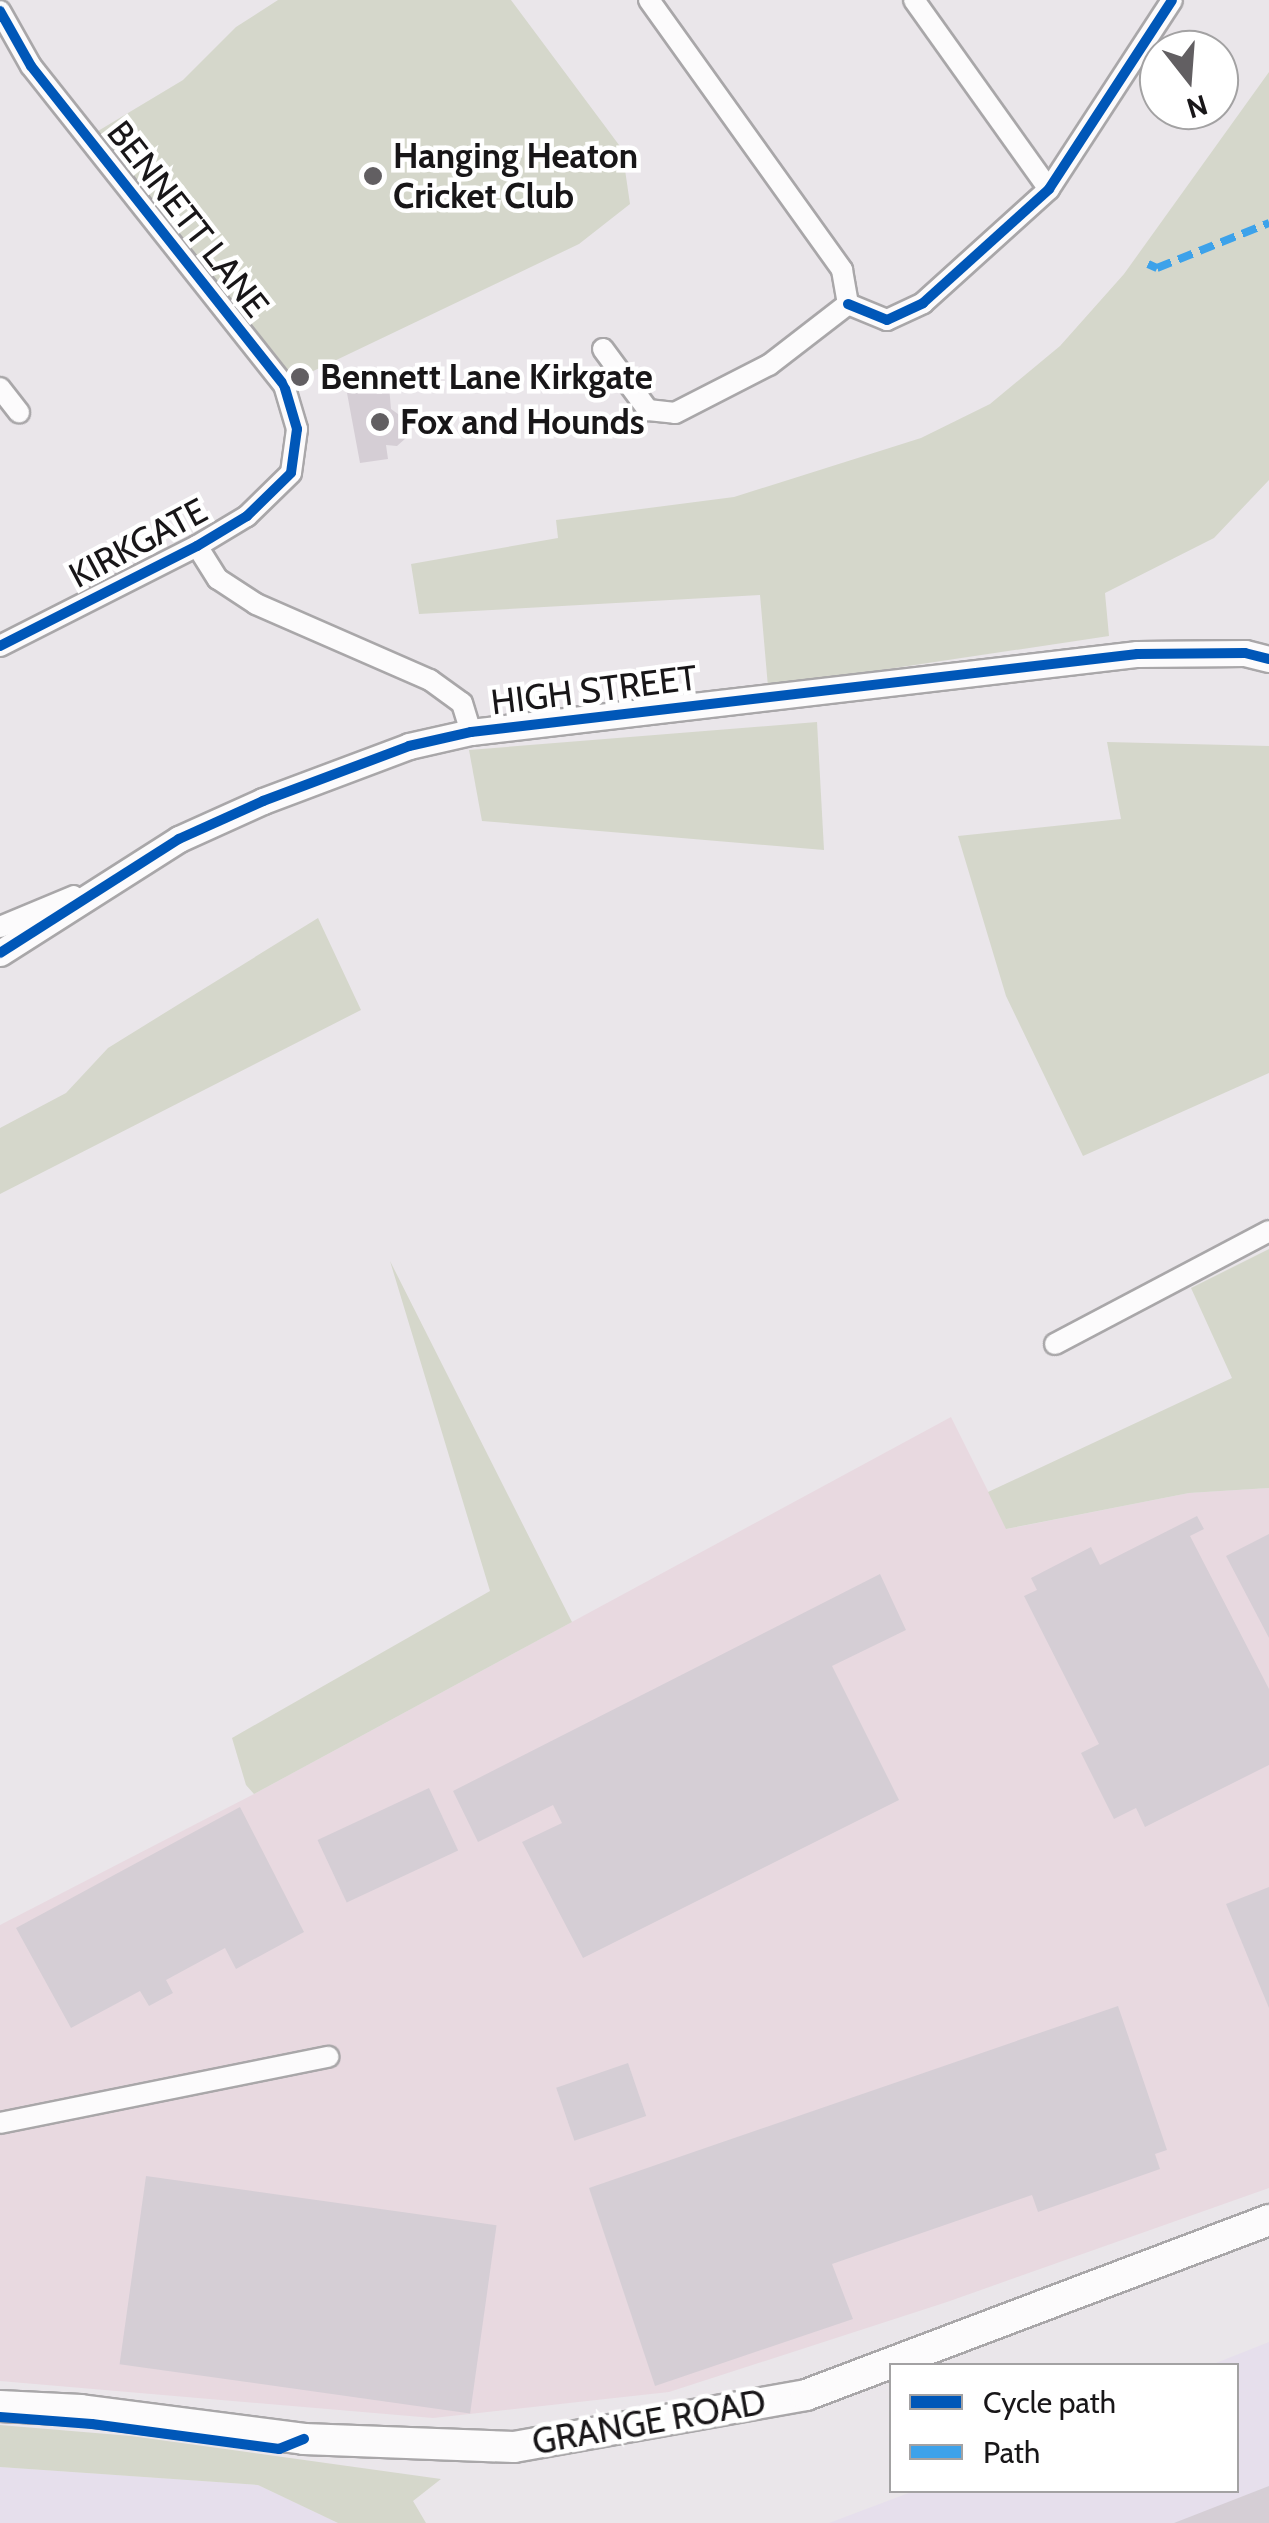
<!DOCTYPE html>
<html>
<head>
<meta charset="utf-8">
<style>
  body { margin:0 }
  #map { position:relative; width:1269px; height:2523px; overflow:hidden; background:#eae6ea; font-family:Cabin,sans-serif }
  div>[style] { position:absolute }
  .commercial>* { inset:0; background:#e6dfec }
  .industrial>* { inset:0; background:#e8d9e0 }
  .green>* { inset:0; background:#d5d7cb }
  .building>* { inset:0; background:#d5ced5; transform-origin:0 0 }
  .roads { filter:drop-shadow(2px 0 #a9a7a9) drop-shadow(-2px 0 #a9a7a9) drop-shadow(0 2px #a9a7a9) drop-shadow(0 -2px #a9a7a9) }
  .minor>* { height:20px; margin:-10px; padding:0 10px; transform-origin:10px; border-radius:10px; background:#fcfbfc }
  .tertiary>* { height:25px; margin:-12.5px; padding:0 12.5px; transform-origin:12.5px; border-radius:12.5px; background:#fcfbfc }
  .secondary>* { height:30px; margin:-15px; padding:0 15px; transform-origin:15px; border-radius:15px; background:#fcfbfc }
  .quiet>* { height:8px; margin-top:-4px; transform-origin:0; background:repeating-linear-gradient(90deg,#3da2ea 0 15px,transparent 0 23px) }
  .cycleway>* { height:10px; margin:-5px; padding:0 5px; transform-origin:5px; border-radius:5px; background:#0057b8 }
  .dots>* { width:28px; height:28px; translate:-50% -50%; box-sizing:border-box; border:5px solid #fff; border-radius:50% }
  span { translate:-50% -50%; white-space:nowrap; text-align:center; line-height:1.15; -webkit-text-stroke:9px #fff; paint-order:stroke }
  .poi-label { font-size:35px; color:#181618; font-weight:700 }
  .left { translate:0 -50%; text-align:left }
  .street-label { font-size:35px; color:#181618 }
  .legend { position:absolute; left:889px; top:2363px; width:350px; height:130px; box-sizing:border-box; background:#fff; border:2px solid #a3a2a3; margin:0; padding:12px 18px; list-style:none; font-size:30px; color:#181618 }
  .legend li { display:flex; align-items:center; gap:20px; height:50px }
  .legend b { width:50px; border:2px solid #a3a2a3 }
  .north { position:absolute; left:1139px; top:30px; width:100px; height:100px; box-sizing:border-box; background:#fff; border:2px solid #a3a2a3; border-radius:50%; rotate:163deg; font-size:28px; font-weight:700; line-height:40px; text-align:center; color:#181618 }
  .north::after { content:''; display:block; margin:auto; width:35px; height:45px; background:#625f62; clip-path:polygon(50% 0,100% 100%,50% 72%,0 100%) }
</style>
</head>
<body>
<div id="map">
  <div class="commercial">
    <i style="clip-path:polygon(1269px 2342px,1269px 2523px,829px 2523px,914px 2491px,1236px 2490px,1236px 2366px,1211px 2365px)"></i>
    <i style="clip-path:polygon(0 2467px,258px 2485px,338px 2523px,0 2523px)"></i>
  </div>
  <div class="industrial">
    <i style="clip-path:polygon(951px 1417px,1007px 1529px,1189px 1493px,1269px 1488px,1269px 2188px,947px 2302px,669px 2392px,433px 2418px,0 2381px,0 1925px,254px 1794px)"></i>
  </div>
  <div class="green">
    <i style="clip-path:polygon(278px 0,511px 0,622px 149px,630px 204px,579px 244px,284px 385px,88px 137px,183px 80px,236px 27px)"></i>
    <i style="clip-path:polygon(1269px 72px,1269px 480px,1214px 538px,1105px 593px,1109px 636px,768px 687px,760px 595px,419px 614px,411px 564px,558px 538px,556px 520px,734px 497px,921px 438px,990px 404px,1060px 346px,1124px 274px)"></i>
    <i style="clip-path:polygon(817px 722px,824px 850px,482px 821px,469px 750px)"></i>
    <i style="clip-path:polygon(1107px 742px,1269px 746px,1269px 1073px,1083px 1156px,1006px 996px,958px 836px,1121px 819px)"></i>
    <i style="clip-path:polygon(318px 918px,361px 1010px,0 1194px,0 1128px,66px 1093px,108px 1048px)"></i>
    <i style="clip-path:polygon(1269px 1249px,1269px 1488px,1189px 1493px,1006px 1529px,988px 1492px,1232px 1378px,1191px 1288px)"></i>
    <i style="clip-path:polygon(390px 1261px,572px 1622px,254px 1794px,246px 1785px,232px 1738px,490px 1591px)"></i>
    <i style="clip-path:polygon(0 2425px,131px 2436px,441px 2479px,413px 2501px,426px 2523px,338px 2523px,258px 2485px,0 2467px)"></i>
  </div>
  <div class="building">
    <i style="clip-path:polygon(389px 386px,391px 409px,405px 419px,406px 438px,397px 446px,386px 445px,388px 459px,360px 463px,347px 393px)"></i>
    <i style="clip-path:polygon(1197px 1516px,1204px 1529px,1190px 1536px,1269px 1689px,1269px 1765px,1145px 1827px,1136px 1808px,1114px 1819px,1081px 1753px,1099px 1744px,1024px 1596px,1037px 1590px,1031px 1578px,1091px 1547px,1100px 1565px)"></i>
    <i style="clip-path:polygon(1269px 1534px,1269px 1638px,1226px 1556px)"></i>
    <i style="clip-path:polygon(880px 1574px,906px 1630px,832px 1666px,899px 1800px,583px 1958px,522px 1842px,562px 1823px,553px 1805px,478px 1842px,453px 1791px)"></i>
    <i style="left:429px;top:1788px;width:69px;height:123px;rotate:65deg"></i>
    <i style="clip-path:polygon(240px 1807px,304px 1932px,236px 1969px,225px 1948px,166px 1980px,173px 1993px,149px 2006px,140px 1991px,71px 2028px,16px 1928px)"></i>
    <i style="clip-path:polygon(1269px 1887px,1269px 2008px,1226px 1904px)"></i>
    <i style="clip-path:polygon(1118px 2006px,1167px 2150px,1155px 2154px,1160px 2169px,1038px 2212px,1032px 2195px,832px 2264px,853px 2319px,655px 2386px,589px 2188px)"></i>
    <i style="left:628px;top:2063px;width:56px;height:76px;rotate:71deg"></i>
    <i style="left:146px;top:2176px;width:354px;height:190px;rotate:8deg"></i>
    <i style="clip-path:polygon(1269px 2486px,1269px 2523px,1174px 2523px)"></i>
  </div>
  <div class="roads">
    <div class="minor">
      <i style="left:649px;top:0;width:332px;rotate:54.4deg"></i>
      <i style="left:842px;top:270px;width:35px;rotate:80deg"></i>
      <i style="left:914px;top:0;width:232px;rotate:54.5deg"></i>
      <i style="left:0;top:11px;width:63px;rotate:60.6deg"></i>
      <i style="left:31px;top:66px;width:407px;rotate:51.6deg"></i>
      <i style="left:284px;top:385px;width:46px;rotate:73.5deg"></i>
      <i style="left:297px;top:429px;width:44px;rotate:97.8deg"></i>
      <i style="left:291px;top:473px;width:62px;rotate:135.7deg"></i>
      <i style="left:247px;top:516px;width:58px;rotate:149deg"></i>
      <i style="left:197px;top:546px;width:221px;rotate:153.1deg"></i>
      <i style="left:848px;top:304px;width:42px;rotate:22.3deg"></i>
      <i style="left:887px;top:320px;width:40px;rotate:-25deg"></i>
      <i style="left:923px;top:303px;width:170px;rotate:-42.1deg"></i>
      <i style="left:1049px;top:189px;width:225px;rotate:-56.9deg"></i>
      <i style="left:603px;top:349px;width:76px;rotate:53.6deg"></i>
      <i style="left:648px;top:410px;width:27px;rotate:6deg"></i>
      <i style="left:675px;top:413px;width:106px;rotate:-27.1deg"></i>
      <i style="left:769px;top:365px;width:100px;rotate:-37.7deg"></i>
      <i style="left:0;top:388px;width:31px;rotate:52deg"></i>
      <i style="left:197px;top:546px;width:39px;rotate:58deg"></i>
      <i style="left:218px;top:579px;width:45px;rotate:33.3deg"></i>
      <i style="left:256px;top:604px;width:190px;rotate:23.6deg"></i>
      <i style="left:430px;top:680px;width:39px;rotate:36deg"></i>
      <i style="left:462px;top:703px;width:30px;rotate:73deg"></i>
      <i style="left:0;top:927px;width:80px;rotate:-22.7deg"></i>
      <i style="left:1055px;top:1344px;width:242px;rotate:-27.8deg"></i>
      <i style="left:0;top:2123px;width:335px;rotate:-11.4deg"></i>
    </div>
    <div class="tertiary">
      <i style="left:0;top:953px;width:212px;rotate:-32.5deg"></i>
      <i style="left:179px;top:839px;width:92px;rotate:-24.3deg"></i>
      <i style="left:263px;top:801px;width:156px;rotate:-20.6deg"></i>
      <i style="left:409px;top:746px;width:64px;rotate:-12.7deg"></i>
      <i style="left:471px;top:732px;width:671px;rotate:-6.68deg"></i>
      <i style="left:1137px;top:654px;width:108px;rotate:-0.5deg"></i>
      <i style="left:1245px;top:653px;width:25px;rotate:14deg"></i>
    </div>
    <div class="secondary">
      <i style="left:0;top:2406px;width:81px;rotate:2.8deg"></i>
      <i style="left:81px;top:2410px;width:225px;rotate:7.4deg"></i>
      <i style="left:304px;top:2439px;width:210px;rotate:2.2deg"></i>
      <i style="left:514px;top:2447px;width:297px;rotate:-10.1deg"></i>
      <i style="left:806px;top:2395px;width:495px;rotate:-20.7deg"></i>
    </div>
  </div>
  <div class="quiet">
    <i style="left:1148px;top:264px;width:10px;rotate:24deg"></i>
    <i style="left:1157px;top:268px;width:121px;rotate:-21.9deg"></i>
  </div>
  <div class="cycleway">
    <i style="left:0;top:11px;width:63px;rotate:60.6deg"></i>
    <i style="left:31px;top:66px;width:407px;rotate:51.6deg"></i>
    <i style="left:284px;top:385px;width:46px;rotate:73.5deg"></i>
    <i style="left:297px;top:429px;width:44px;rotate:97.8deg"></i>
    <i style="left:291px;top:473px;width:62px;rotate:135.7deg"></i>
    <i style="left:247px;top:516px;width:58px;rotate:149deg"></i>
    <i style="left:197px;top:546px;width:221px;rotate:153.1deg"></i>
    <i style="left:848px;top:304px;width:42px;rotate:22.3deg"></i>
    <i style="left:887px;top:320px;width:40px;rotate:-25deg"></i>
    <i style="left:923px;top:303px;width:170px;rotate:-42.1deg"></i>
    <i style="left:1049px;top:189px;width:225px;rotate:-56.9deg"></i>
    <i style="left:0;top:953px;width:212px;rotate:-32.5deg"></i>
    <i style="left:179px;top:839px;width:92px;rotate:-24.3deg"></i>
    <i style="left:263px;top:801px;width:156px;rotate:-20.6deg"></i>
    <i style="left:409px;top:746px;width:64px;rotate:-12.7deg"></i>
    <i style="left:471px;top:732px;width:671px;rotate:-6.68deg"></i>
    <i style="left:1137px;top:654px;width:108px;rotate:-0.5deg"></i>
    <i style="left:1245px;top:653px;width:25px;rotate:14deg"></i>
    <i style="left:0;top:2417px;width:92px;rotate:4.4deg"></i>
    <i style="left:92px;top:2424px;width:189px;rotate:7.6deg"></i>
    <i style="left:279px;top:2449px;width:27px;rotate:-22deg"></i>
  </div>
  <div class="dots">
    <i style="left:373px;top:176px;background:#625f62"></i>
    <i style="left:300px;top:377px;background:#625f62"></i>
    <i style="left:380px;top:422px;background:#625f62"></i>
  </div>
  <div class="poi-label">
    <span class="left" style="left:393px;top:176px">Hanging Heaton<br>Cricket Club</span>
    <span class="left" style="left:320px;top:377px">Bennett Lane Kirkgate</span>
    <span class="left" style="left:400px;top:422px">Fox and Hounds</span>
  </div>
  <div class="street-label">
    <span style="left:188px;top:219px;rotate:52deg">BENNETT LANE</span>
    <span style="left:138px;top:543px;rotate:-28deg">KIRKGATE</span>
    <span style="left:594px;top:690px;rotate:-7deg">HIGH STREET</span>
    <span style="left:649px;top:2422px;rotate:-10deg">GRANGE ROAD</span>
  </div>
  <ul class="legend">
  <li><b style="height:12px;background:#0057b8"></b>Cycle path</li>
  <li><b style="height:12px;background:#3da2ea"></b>Path</li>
  </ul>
  <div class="north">N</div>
</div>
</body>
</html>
